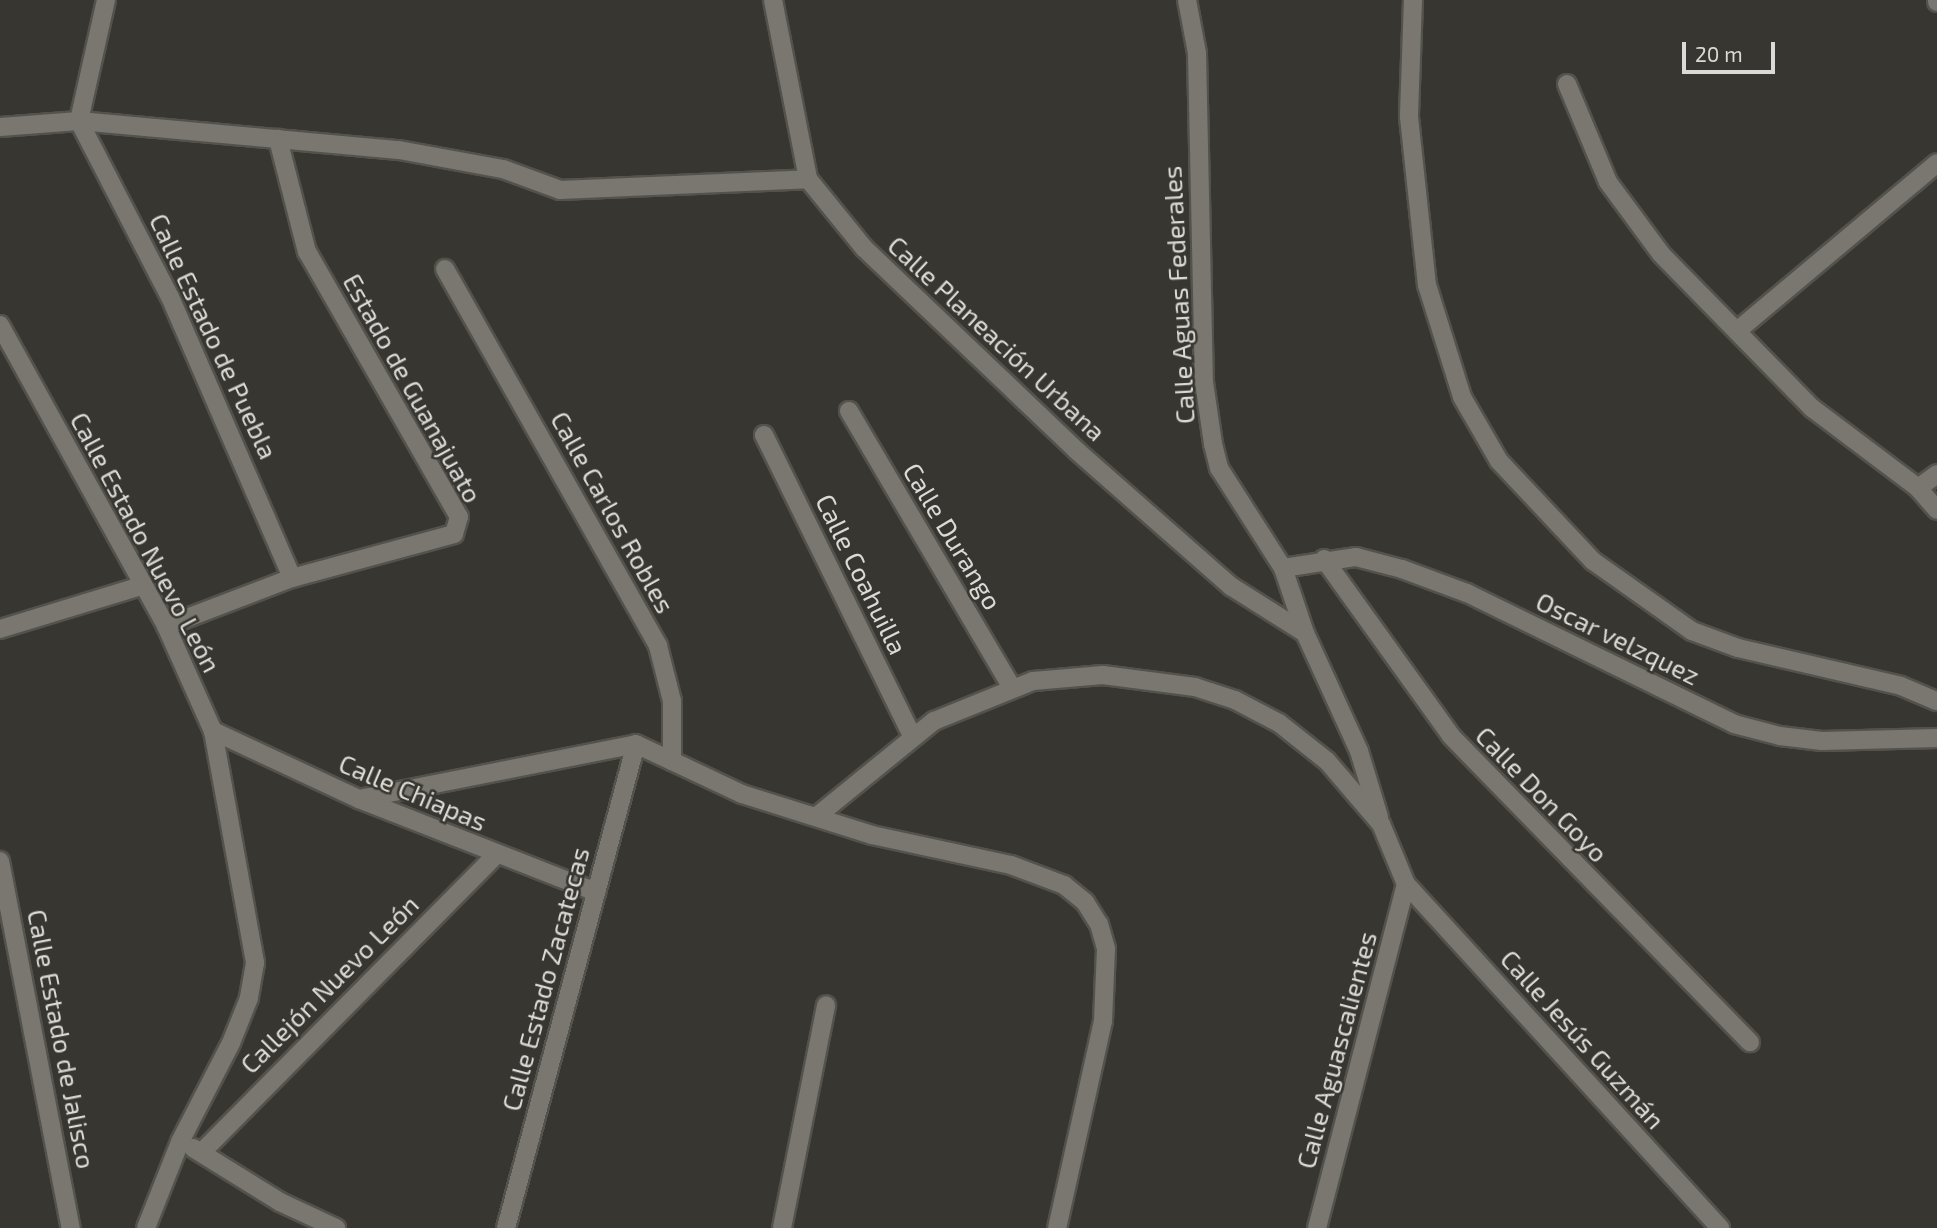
<!DOCTYPE html>
<html>
<head>
<meta charset="utf-8">
<style>
  body { margin:0 }
  #map { position:relative; width:1937px; height:1228px; overflow:hidden; background:#383630; font-family:"Exo 2",sans-serif }
  div>[style] { position:absolute }
  .roads { filter:drop-shadow(2px 0 #54524d) drop-shadow(-2px 0 #54524d) drop-shadow(0 2px #54524d) drop-shadow(0 -2px #54524d) }
  .minor>* { height:18px; margin:-9px; padding:0 9px; transform-origin:9px; border-radius:9px; background:#7a7770 }
  span { translate:-50% -50%; white-space:nowrap; text-align:center; line-height:1.15; -webkit-text-stroke:5px #383630; paint-order:stroke }
  .street-label { font-size:26px; color:#dbdad6 }
  .scale { position:absolute; left:1682px; top:42px; width:93px; height:32px; box-sizing:border-box; border:4px solid #dbdad6; border-top:0; padding-left:9px; font-size:21px; line-height:24px; white-space:nowrap; color:#dbdad6; -webkit-text-stroke:5px #383630; paint-order:stroke }
</style>
</head>
<body>
<div id="map">
  <div class="roads">
    <div class="minor">
      <i style="left:106px;top:0;width:124px;rotate:102.6deg"></i>
      <i style="left:79px;top:121px;width:198px;rotate:62.7deg"></i>
      <i style="left:170px;top:297px;width:306px;rotate:66.5deg"></i>
      <i style="left:773px;top:0;width:182px;rotate:78.9deg"></i>
      <i style="left:808px;top:179px;width:89px;rotate:50.9deg"></i>
      <i style="left:864px;top:248px;width:294px;rotate:43.6deg"></i>
      <i style="left:1077px;top:451px;width:206px;rotate:41.3deg"></i>
      <i style="left:1232px;top:587px;width:86px;rotate:32.2deg"></i>
      <i style="left:1187px;top:0;width:54px;rotate:79.3deg"></i>
      <i style="left:1197px;top:53px;width:329px;rotate:88.8deg"></i>
      <i style="left:1204px;top:382px;width:63px;rotate:81.7deg"></i>
      <i style="left:1213px;top:444px;width:25px;rotate:76deg"></i>
      <i style="left:1219px;top:468px;width:119px;rotate:57.4deg"></i>
      <i style="left:1283px;top:568px;width:69px;rotate:71.3deg"></i>
      <i style="left:1305px;top:633px;width:130px;rotate:65.4deg"></i>
      <i style="left:1359px;top:751px;width:69px;rotate:73.1deg"></i>
      <i style="left:1413px;top:0;width:117px;rotate:92deg"></i>
      <i style="left:1409px;top:117px;width:169px;rotate:83.9deg"></i>
      <i style="left:1427px;top:285px;width:117px;rotate:72.6deg"></i>
      <i style="left:1462px;top:397px;width:74px;rotate:60deg"></i>
      <i style="left:1499px;top:461px;width:137px;rotate:46.8deg"></i>
      <i style="left:1593px;top:561px;width:121px;rotate:35.3deg"></i>
      <i style="left:1692px;top:631px;width:49px;rotate:20.3deg"></i>
      <i style="left:1738px;top:648px;width:167px;rotate:13.1deg"></i>
      <i style="left:1901px;top:686px;width:39px;rotate:23deg"></i>
      <i style="left:1937px;top:0;width:2px;rotate:90deg"></i>
      <i style="left:1567px;top:84px;width:106px;rotate:67.3deg"></i>
      <i style="left:1608px;top:182px;width:89px;rotate:53.6deg"></i>
      <i style="left:1661px;top:254px;width:216px;rotate:45.6deg"></i>
      <i style="left:1812px;top:408px;width:133px;rotate:37deg"></i>
      <i style="left:1918px;top:488px;width:29px;rotate:49deg"></i>
      <i style="left:0;top:127px;width:79px;rotate:-4.3deg"></i>
      <i style="left:79px;top:121px;width:321px;rotate:5.2deg"></i>
      <i style="left:399px;top:150px;width:106px;rotate:10.4deg"></i>
      <i style="left:503px;top:169px;width:61px;rotate:20.2deg"></i>
      <i style="left:560px;top:190px;width:248px;rotate:-2.5deg"></i>
      <i style="left:445px;top:269px;width:433px;rotate:60.5deg"></i>
      <i style="left:658px;top:646px;width:57px;rotate:75.7deg"></i>
      <i style="left:672px;top:701px;width:60px;rotate:90deg"></i>
      <i style="left:672px;top:761px;width:40px;rotate:-155deg"></i>
      <i style="left:0;top:325px;width:344px;rotate:61.1deg"></i>
      <i style="left:166px;top:626px;width:115px;rotate:65.9deg"></i>
      <i style="left:213px;top:731px;width:236px;rotate:79.7deg"></i>
      <i style="left:255px;top:963px;width:36px;rotate:100deg"></i>
      <i style="left:249px;top:998px;width:48px;rotate:111.8deg"></i>
      <i style="left:231px;top:1043px;width:111px;rotate:117.3deg"></i>
      <i style="left:180px;top:1142px;width:92px;rotate:111.6deg"></i>
      <i style="left:1737px;top:331px;width:261px;rotate:-40deg"></i>
      <i style="left:849px;top:411px;width:321px;rotate:59.5deg"></i>
      <i style="left:764px;top:435px;width:335px;rotate:63.8deg"></i>
      <i style="left:1918px;top:488px;width:24px;rotate:-36deg"></i>
      <i style="left:1324px;top:559px;width:218px;rotate:54.3deg"></i>
      <i style="left:1451px;top:736px;width:428px;rotate:45.7deg"></i>
      <i style="left:1283px;top:568px;width:74px;rotate:-8.6deg"></i>
      <i style="left:1356px;top:557px;width:48px;rotate:14.6deg"></i>
      <i style="left:1402px;top:569px;width:69px;rotate:20.3deg"></i>
      <i style="left:1467px;top:593px;width:297px;rotate:26.1deg"></i>
      <i style="left:1734px;top:724px;width:48px;rotate:14.6deg"></i>
      <i style="left:1780px;top:736px;width:42px;rotate:6.8deg"></i>
      <i style="left:1822px;top:741px;width:115px;rotate:-1.5deg"></i>
      <i style="left:166px;top:626px;width:135px;rotate:-20.9deg"></i>
      <i style="left:292px;top:578px;width:168px;rotate:-15.2deg"></i>
      <i style="left:454px;top:534px;width:18px;rotate:-74deg"></i>
      <i style="left:459px;top:517px;width:305px;rotate:-119.8deg"></i>
      <i style="left:307px;top:252px;width:117px;rotate:-104.4deg"></i>
      <i style="left:0;top:629px;width:147px;rotate:-17deg"></i>
      <i style="left:213px;top:731px;width:161px;rotate:25deg"></i>
      <i style="left:359px;top:799px;width:255px;rotate:21.4deg"></i>
      <i style="left:672px;top:761px;width:77px;rotate:25.2deg"></i>
      <i style="left:742px;top:794px;width:136px;rotate:17.5deg"></i>
      <i style="left:872px;top:835px;width:142px;rotate:12.2deg"></i>
      <i style="left:1011px;top:865px;width:57px;rotate:20.7deg"></i>
      <i style="left:1064px;top:885px;width:27px;rotate:39deg"></i>
      <i style="left:1085px;top:902px;width:26px;rotate:58deg"></i>
      <i style="left:1099px;top:924px;width:26px;rotate:74deg"></i>
      <i style="left:1106px;top:949px;width:72px;rotate:92.4deg"></i>
      <i style="left:1103px;top:1021px;width:212px;rotate:102.5deg"></i>
      <i style="left:359px;top:799px;width:282px;rotate:-11.2deg"></i>
      <i style="left:817px;top:816px;width:151px;rotate:-39.1deg"></i>
      <i style="left:934px;top:721px;width:107px;rotate:-22deg"></i>
      <i style="left:1033px;top:681px;width:70px;rotate:-4.9deg"></i>
      <i style="left:1103px;top:675px;width:93px;rotate:7.4deg"></i>
      <i style="left:1195px;top:687px;width:42px;rotate:18deg"></i>
      <i style="left:1235px;top:700px;width:50px;rotate:27.6deg"></i>
      <i style="left:1279px;top:723px;width:61px;rotate:38.4deg"></i>
      <i style="left:1327px;top:761px;width:83px;rotate:49.4deg"></i>
      <i style="left:1381px;top:824px;width:65px;rotate:67.4deg"></i>
      <i style="left:1406px;top:884px;width:466px;rotate:47.6deg"></i>
      <i style="left:0;top:861px;width:374px;rotate:79.1deg"></i>
      <i style="left:193px;top:1148px;width:102px;rotate:31.8deg"></i>
      <i style="left:280px;top:1202px;width:62px;rotate:24.9deg"></i>
      <i style="left:202px;top:1152px;width:416px;rotate:-45.3deg"></i>
      <i style="left:506px;top:1228px;width:501px;rotate:-74.97deg"></i>
      <i style="left:782px;top:1228px;width:227px;rotate:-78.8deg"></i>
      <i style="left:1317px;top:1228px;width:355px;rotate:-75.5deg"></i>
    </div>
  </div>
  <div class="street-label">
    <span style="left:1178px;top:295px;rotate:-93deg">Calle Aguas Federales</span>
    <span style="left:214px;top:336px;rotate:65deg">Calle Estado de Puebla</span>
    <span style="left:997px;top:338px;rotate:43deg">Calle Planeación Urbana</span>
    <span style="left:413px;top:388px;rotate:61deg">Estado de Guanajuato</span>
    <span style="left:613px;top:512px;rotate:61deg">Calle Carlos Robles</span>
    <span style="left:953px;top:536px;rotate:59deg">Calle Durango</span>
    <span style="left:146px;top:542px;rotate:62deg">Calle Estado Nuevo León</span>
    <span style="left:862px;top:574px;rotate:64deg">Calle Coahuilla</span>
    <span style="left:1618px;top:638px;rotate:26deg">Oscar velzquez</span>
    <span style="left:413px;top:792px;rotate:23deg">Calle Chiapas</span>
    <span style="left:1542px;top:794px;rotate:46deg">Calle Don Goyo</span>
    <span style="left:545px;top:979px;rotate:-75deg">Calle Estado Zacatecas</span>
    <span style="left:329px;top:984px;rotate:-45deg">Callejón Nuevo León</span>
    <span style="left:62px;top:1039px;rotate:79deg">Calle Estado de Jalisco</span>
    <span style="left:1583px;top:1039px;rotate:48deg">Calle Jesús Guzmán</span>
    <span style="left:1336px;top:1050px;rotate:-75deg">Calle Aguascalientes</span>
  </div>
  <div class="scale">20 m</div>
</div>
</body>
</html>
